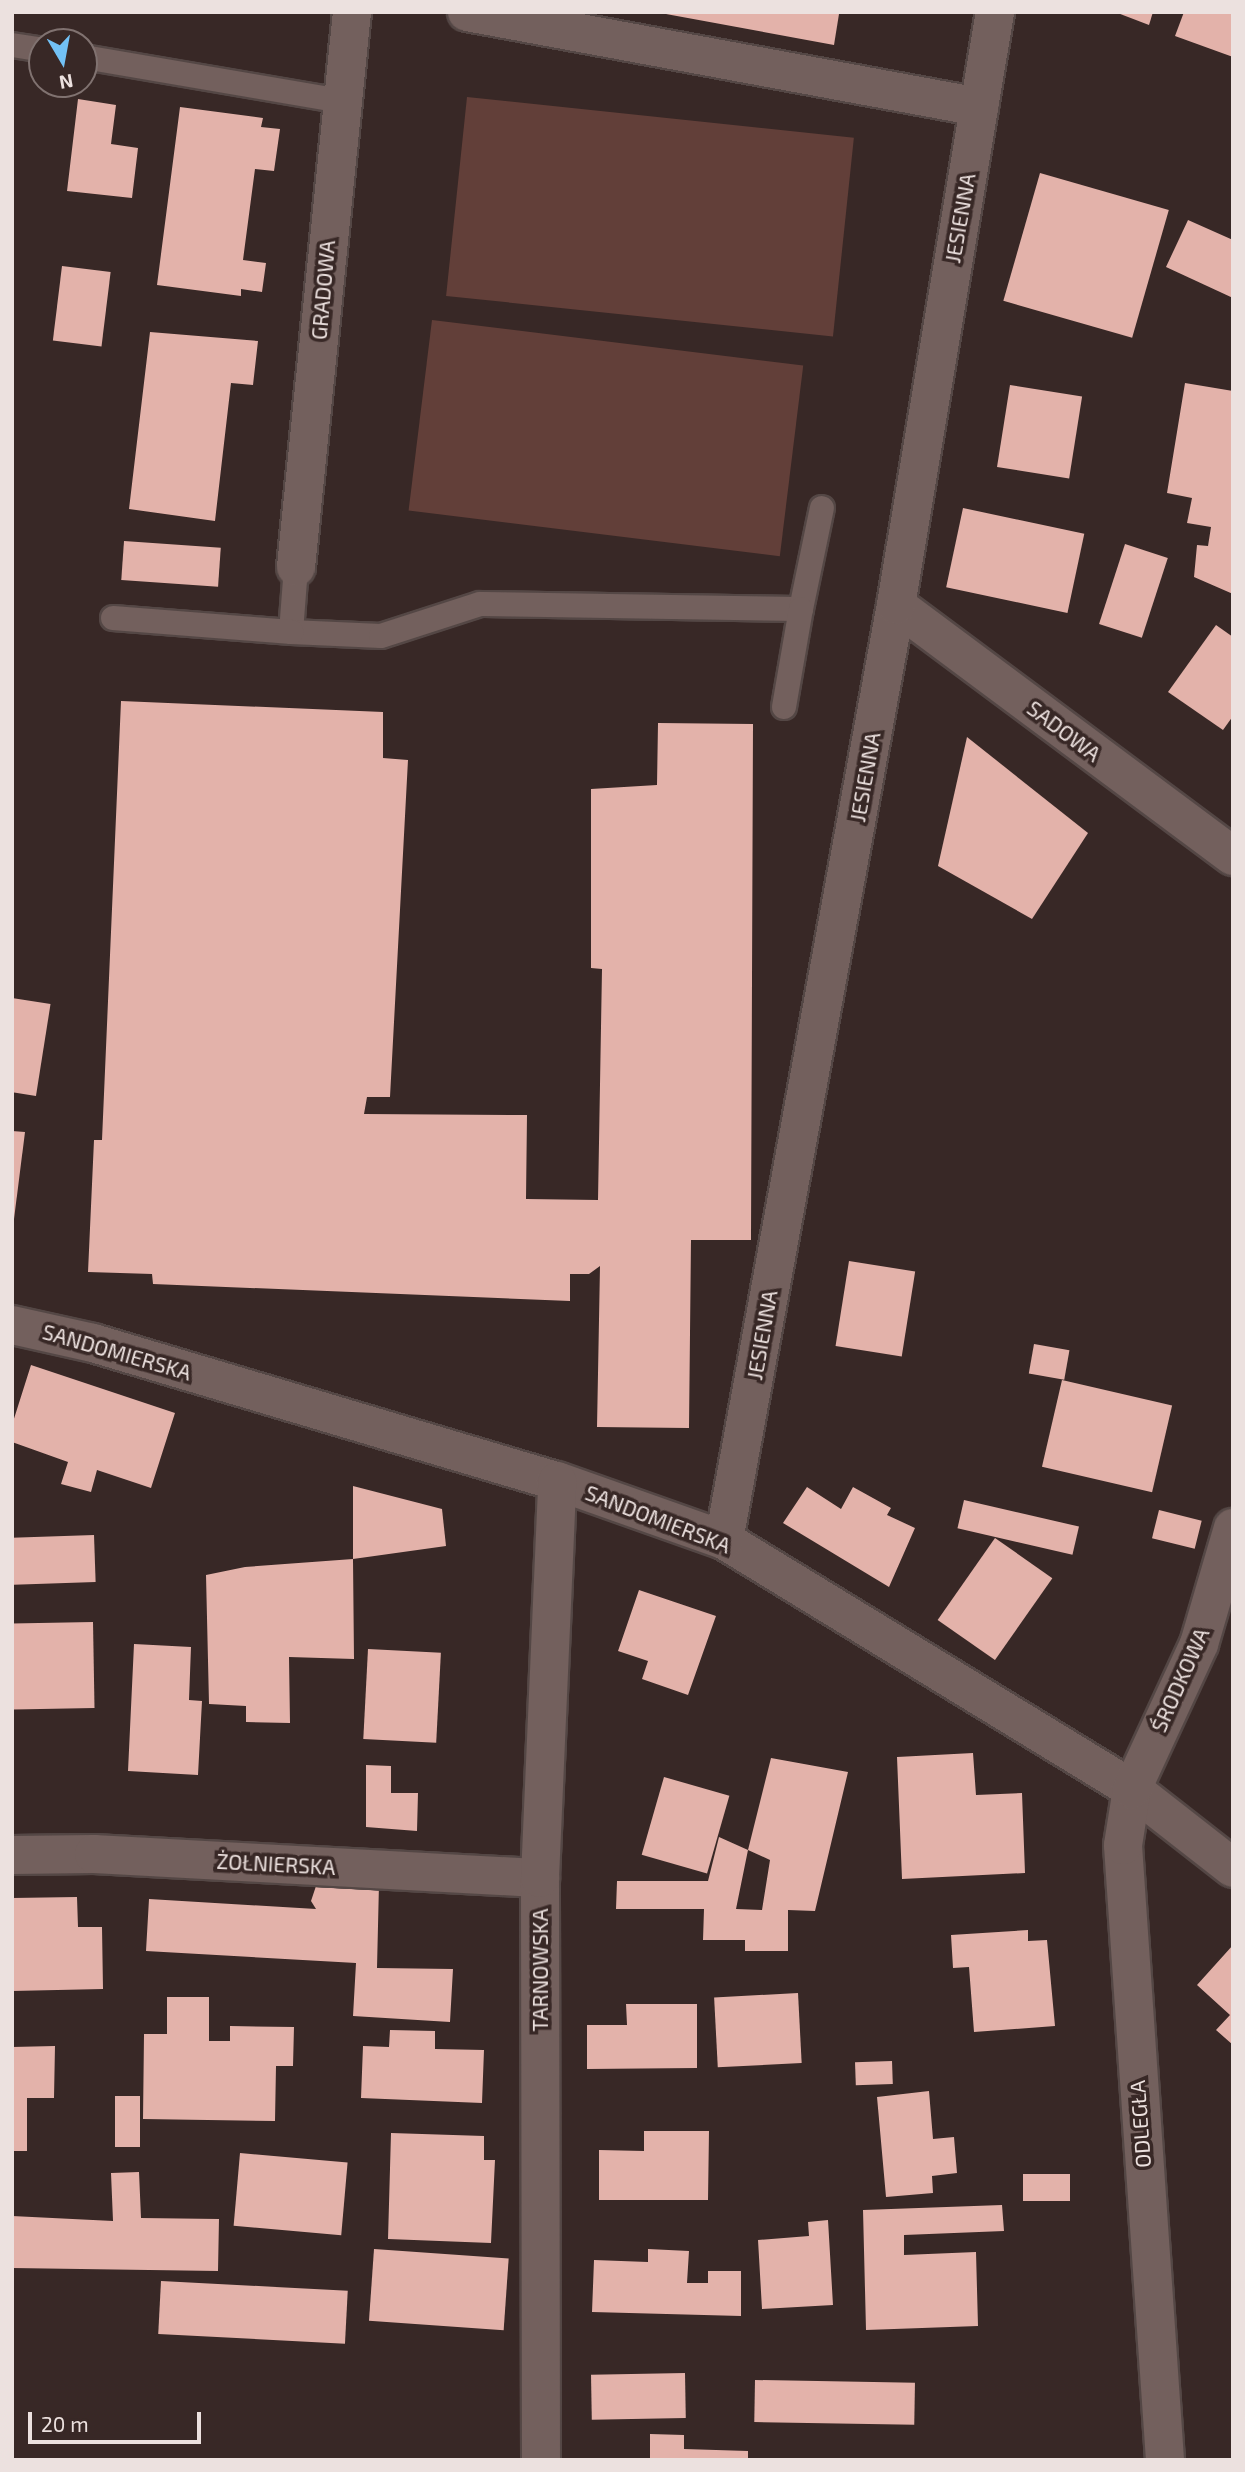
<!DOCTYPE html>
<html>
<head>
<meta charset="utf-8">
<style>
  body { margin:0 }
  #map { position:relative; width:1245px; height:2472px; overflow:hidden; background:#382826; font-family:"Exo 2",sans-serif }
  div>[style] { position:absolute }
  .green>* { inset:0; background:#623f39; transform-origin:0 0 }
  .building>* { inset:0; background:#e3b2aa; transform-origin:0 0 }
  .roads { filter:drop-shadow(2px 0 #544745) drop-shadow(-2px 0 #544745) drop-shadow(0 2px #544745) drop-shadow(0 -2px #544745) }
  .lane>* { height:24px; margin:-12px; padding:0 12px; transform-origin:12px; border-radius:12px; background:#73605d }
  .street>* { height:38px; margin:-19px; padding:0 19px; transform-origin:19px; border-radius:19px; background:#73605d }
  span { translate:-50% -50%; white-space:nowrap; text-align:center; line-height:1.15; -webkit-text-stroke:7px #382826; paint-order:stroke }
  .street-label { font-size:21px; color:#ece1df }
  .frame { position:absolute; inset:0; border:14px solid #ece1df; pointer-events:none }
  .north { position:absolute; left:28px; top:28px; width:70px; height:70px; box-sizing:border-box; background:#382826; border:2px solid #807270; border-radius:50%; rotate:170deg; font-size:19px; font-weight:700; line-height:28px; text-align:center; color:#ece1df }
  .north::after { content:''; display:block; margin:auto; width:24px; height:32px; background:#72c1f5; clip-path:polygon(50% 0,100% 100%,50% 72%,0 100%) }
  .scale { position:absolute; left:28px; top:2412px; width:173px; height:32px; box-sizing:border-box; border:4px solid #ece1df; border-top:0; padding-left:9px; font-size:21px; line-height:24px; white-space:nowrap; color:#ece1df; -webkit-text-stroke:5px #382826; paint-order:stroke }
</style>
</head>
<body>
<div id="map">
  <div class="green">
    <i style="left:467px;top:97px;width:389px;height:200px;rotate:6deg"></i>
    <i style="left:432px;top:320px;width:374px;height:192px;rotate:7deg"></i>
  </div>
  <div class="building">
    <i style="clip-path:polygon(827px 12px,839px 14px,834px 45px,666px 14px)"></i>
    <i style="clip-path:polygon(1115px 12px,1153px 12px,1149px 25px)"></i>
    <i style="clip-path:polygon(1184px 12px,1233px 12px,1233px 57px,1175px 36px)"></i>
    <i style="clip-path:polygon(78px 99px,116px 105px,111px 144px,138px 148px,132px 198px,67px 191px)"></i>
    <i style="clip-path:polygon(180px 107px,263px 118px,261px 127px,280px 129px,274px 171px,255px 169px,243px 260px,266px 263px,262px 292px,241px 289px,241px 296px,157px 285px)"></i>
    <i style="left:1040px;top:173px;width:134px;height:133px;rotate:16deg"></i>
    <i style="clip-path:polygon(1188px 220px,1233px 240px,1233px 298px,1166px 267px)"></i>
    <i style="left:62px;top:266px;width:49px;height:75px;rotate:7deg"></i>
    <i style="clip-path:polygon(150px 332px,258px 341px,253px 385px,231px 383px,215px 521px,129px 509px)"></i>
    <i style="clip-path:polygon(1185px 383px,1233px 391px,1233px 594px,1194px 577px,1197px 545px,1208px 546px,1211px 527px,1187px 523px,1192px 498px,1167px 493px)"></i>
    <i style="left:1010px;top:385px;width:73px;height:83px;rotate:9deg"></i>
    <i style="left:963px;top:508px;width:124px;height:81px;rotate:12deg"></i>
    <i style="left:124px;top:541px;width:97px;height:39px;rotate:4deg"></i>
    <i style="left:1125px;top:544px;width:45px;height:84px;rotate:18deg"></i>
    <i style="clip-path:polygon(1216px 625px,1233px 637px,1233px 716px,1223px 730px,1168px 692px)"></i>
    <i style="clip-path:polygon(121px 701px,383px 712px,383px 758px,408px 760px,390px 1097px,367px 1097px,364px 1114px,527px 1115px,526px 1199px,598px 1200px,602px 969px,591px 968px,591px 789px,657px 785px,658px 723px,753px 724px,751px 1240px,691px 1240px,689px 1428px,597px 1427px,600px 1266px,589px 1274px,570px 1274px,570px 1301px,153px 1284px,152px 1274px,88px 1272px,94px 1140px,102px 1140px)"></i>
    <i style="clip-path:polygon(967px 737px,1088px 833px,1032px 919px,938px 866px)"></i>
    <i style="left:12px;top:998px;width:39px;height:93px;rotate:9deg"></i>
    <i style="clip-path:polygon(12px 1131px,25px 1132px,14px 1219px,12px 1219px)"></i>
    <i style="left:849px;top:1261px;width:67px;height:86px;rotate:9deg"></i>
    <i style="left:1034px;top:1344px;width:36px;height:30px;rotate:10deg"></i>
    <i style="clip-path:polygon(31px 1365px,175px 1413px,151px 1488px,97px 1470px,91px 1492px,61px 1484px,68px 1462px,12px 1442px,12px 1425px)"></i>
    <i style="left:1062px;top:1380px;width:113px;height:89px;rotate:13deg"></i>
    <i style="clip-path:polygon(353px 1486px,442px 1509px,446px 1546px,353px 1559px)"></i>
    <i style="clip-path:polygon(807px 1487px,841px 1509px,853px 1487px,891px 1508px,887px 1515px,915px 1528px,889px 1587px,783px 1523px)"></i>
    <i style="left:964px;top:1500px;width:118px;height:29px;rotate:13deg"></i>
    <i style="left:1159px;top:1510px;width:44px;height:29px;rotate:14deg"></i>
    <i style="left:94px;top:1535px;width:47px;height:82px;rotate:88deg"></i>
    <i style="left:995px;top:1538px;width:70px;height:100px;rotate:35deg"></i>
    <i style="clip-path:polygon(353px 1559px,354px 1659px,289px 1657px,290px 1723px,246px 1722px,246px 1706px,209px 1704px,206px 1575px,245px 1567px)"></i>
    <i style="clip-path:polygon(639px 1590px,716px 1616px,688px 1695px,642px 1679px,648px 1661px,618px 1651px)"></i>
    <i style="left:93px;top:1622px;width:86px;height:81px;rotate:89deg"></i>
    <i style="clip-path:polygon(134px 1644px,191px 1647px,189px 1700px,202px 1701px,198px 1775px,128px 1771px)"></i>
    <i style="left:368px;top:1649px;width:73px;height:90px;rotate:3deg"></i>
    <i style="clip-path:polygon(973px 1753px,976px 1795px,1022px 1793px,1025px 1873px,902px 1879px,897px 1757px)"></i>
    <i style="clip-path:polygon(771px 1758px,848px 1772px,815px 1911px,788px 1910px,788px 1951px,745px 1951px,745px 1940px,703px 1940px,704px 1909px,616px 1909px,617px 1881px,708px 1881px,719px 1837px,748px 1850px,736px 1909px,762px 1910px,770px 1860px,748px 1850px)"></i>
    <i style="clip-path:polygon(366px 1765px,391px 1766px,391px 1793px,418px 1793px,417px 1831px,366px 1827px)"></i>
    <i style="left:664px;top:1777px;width:68px;height:81px;rotate:16deg"></i>
    <i style="clip-path:polygon(318px 1880px,379px 1884px,377px 1968px,453px 1969px,450px 2022px,353px 2016px,356px 1963px,146px 1951px,149px 1899px,316px 1909px,311px 1901px)"></i>
    <i style="clip-path:polygon(77px 1897px,78px 1927px,102px 1927px,103px 1989px,12px 1991px,12px 1898px)"></i>
    <i style="clip-path:polygon(1028px 1930px,1028px 1941px,1047px 1940px,1055px 2026px,974px 2032px,969px 1967px,953px 1968px,951px 1935px)"></i>
    <i style="clip-path:polygon(1233px 1945px,1233px 2045px,1216px 2030px,1230px 2015px,1197px 1985px)"></i>
    <i style="left:798px;top:1993px;width:70px;height:84px;rotate:87deg"></i>
    <i style="clip-path:polygon(167px 1997px,209px 1997px,209px 2041px,230px 2041px,230px 2026px,294px 2027px,293px 2066px,276px 2066px,275px 2121px,143px 2119px,144px 2034px,167px 2034px)"></i>
    <i style="clip-path:polygon(626px 2004px,697px 2004px,697px 2068px,587px 2069px,587px 2025px,627px 2025px)"></i>
    <i style="clip-path:polygon(390px 2030px,435px 2031px,435px 2049px,484px 2050px,482px 2103px,361px 2098px,363px 2046px,389px 2047px)"></i>
    <i style="clip-path:polygon(55px 2046px,54px 2098px,27px 2098px,27px 2151px,12px 2151px,12px 2047px)"></i>
    <i style="left:892px;top:2061px;width:23px;height:37px;rotate:88deg"></i>
    <i style="clip-path:polygon(929px 2091px,933px 2139px,954px 2137px,957px 2173px,932px 2176px,933px 2193px,886px 2197px,877px 2097px)"></i>
    <i style="left:115px;top:2096px;width:25px;height:51px"></i>
    <i style="clip-path:polygon(644px 2131px,709px 2131px,708px 2200px,599px 2200px,599px 2150px,644px 2151px)"></i>
    <i style="clip-path:polygon(391px 2133px,484px 2136px,484px 2160px,495px 2160px,491px 2243px,388px 2239px)"></i>
    <i style="left:240px;top:2153px;width:108px;height:73px;rotate:5deg"></i>
    <i style="clip-path:polygon(139px 2172px,141px 2218px,219px 2219px,218px 2271px,12px 2268px,12px 2216px,113px 2221px,111px 2173px)"></i>
    <i style="left:1023px;top:2174px;width:47px;height:27px"></i>
    <i style="clip-path:polygon(1002px 2205px,1004px 2231px,904px 2235px,904px 2255px,976px 2252px,978px 2326px,866px 2330px,863px 2210px)"></i>
    <i style="clip-path:polygon(828px 2220px,833px 2305px,762px 2309px,758px 2240px,809px 2236px,808px 2222px)"></i>
    <i style="left:374px;top:2249px;width:135px;height:72px;rotate:4deg"></i>
    <i style="clip-path:polygon(648px 2249px,689px 2251px,687px 2283px,708px 2283px,708px 2271px,741px 2271px,741px 2316px,592px 2312px,594px 2260px,648px 2262px)"></i>
    <i style="left:161px;top:2281px;width:187px;height:53px;rotate:3deg"></i>
    <i style="left:685px;top:2373px;width:45px;height:94px;rotate:89deg"></i>
    <i style="left:755px;top:2380px;width:160px;height:42px;rotate:1deg"></i>
    <i style="clip-path:polygon(650px 2434px,684px 2435px,684px 2449px,748px 2451px,748px 2460px,650px 2460px)"></i>
  </div>
  <div class="roads">
    <div class="lane">
      <i style="left:12px;top:45px;width:30px;rotate:9deg"></i>
      <i style="left:84px;top:57px;width:261px;rotate:9.7deg"></i>
      <i style="left:296px;top:567px;width:65px;rotate:94.4deg"></i>
      <i style="left:291px;top:632px;width:90px;rotate:2.5deg"></i>
      <i style="left:381px;top:636px;width:104px;rotate:-17.9deg"></i>
      <i style="left:480px;top:604px;width:321px;rotate:0.9deg"></i>
      <i style="left:801px;top:609px;width:103px;rotate:-78.3deg"></i>
      <i style="left:113px;top:618px;width:179px;rotate:4.5deg"></i>
      <i style="left:784px;top:707px;width:99px;rotate:-80.2deg"></i>
    </div>
    <div class="street">
      <i style="left:467px;top:12px;width:521px;rotate:10.51deg"></i>
      <i style="left:296px;top:567px;width:558px;rotate:-84.24deg"></i>
      <i style="left:896px;top:605px;width:420px;rotate:36.7deg"></i>
      <i style="left:12px;top:1325px;width:83px;rotate:12.5deg"></i>
      <i style="left:93px;top:1343px;width:484px;rotate:16.6deg"></i>
      <i style="left:557px;top:1481px;width:177px;rotate:19.5deg"></i>
      <i style="left:724px;top:1540px;width:478px;rotate:31.4deg"></i>
      <i style="left:1132px;top:1789px;width:128px;rotate:38deg"></i>
      <i style="left:724px;top:1540px;width:951px;rotate:-79.58deg"></i>
      <i style="left:896px;top:605px;width:601px;rotate:-80.52deg"></i>
      <i style="left:12px;top:1855px;width:82px;rotate:-0.7deg"></i>
      <i style="left:94px;top:1854px;width:447px;rotate:3.1deg"></i>
      <i style="left:541px;top:2460px;width:582px;rotate:-90.1deg"></i>
      <i style="left:540px;top:1878px;width:397px;rotate:-87.5deg"></i>
      <i style="left:1165px;top:2460px;width:616px;rotate:-93.91deg"></i>
      <i style="left:1123px;top:1845px;width:57px;rotate:-80.9deg"></i>
      <i style="left:1132px;top:1789px;width:160px;rotate:-65.2deg"></i>
      <i style="left:1199px;top:1644px;width:121px;rotate:-73.7deg"></i>
    </div>
  </div>
  <div class="street-label">
    <span style="left:960px;top:218px;rotate:-80deg">JESIENNA</span>
    <span style="left:323px;top:290px;rotate:-85deg">GRADOWA</span>
    <span style="left:1064px;top:731px;rotate:37deg">SADOWA</span>
    <span style="left:865px;top:777px;rotate:-80deg">JESIENNA</span>
    <span style="left:762px;top:1335px;rotate:-80deg">JESIENNA</span>
    <span style="left:117px;top:1352px;rotate:16deg">SANDOMIERSKA</span>
    <span style="left:658px;top:1519px;rotate:21deg">SANDOMIERSKA</span>
    <span style="left:1180px;top:1680px;rotate:-66deg">ŚRODKOWA</span>
    <span style="left:276px;top:1864px;rotate:3deg">ŻOŁNIERSKA</span>
    <span style="left:540px;top:1970px;rotate:-90deg">TARNOWSKA</span>
    <span style="left:1140px;top:2124px;rotate:-94deg">ODLEGŁA</span>
  </div>
  <div class="frame"></div>
  <div class="north">N</div>
  <div class="scale">20 m</div>
</div>
</body>
</html>
